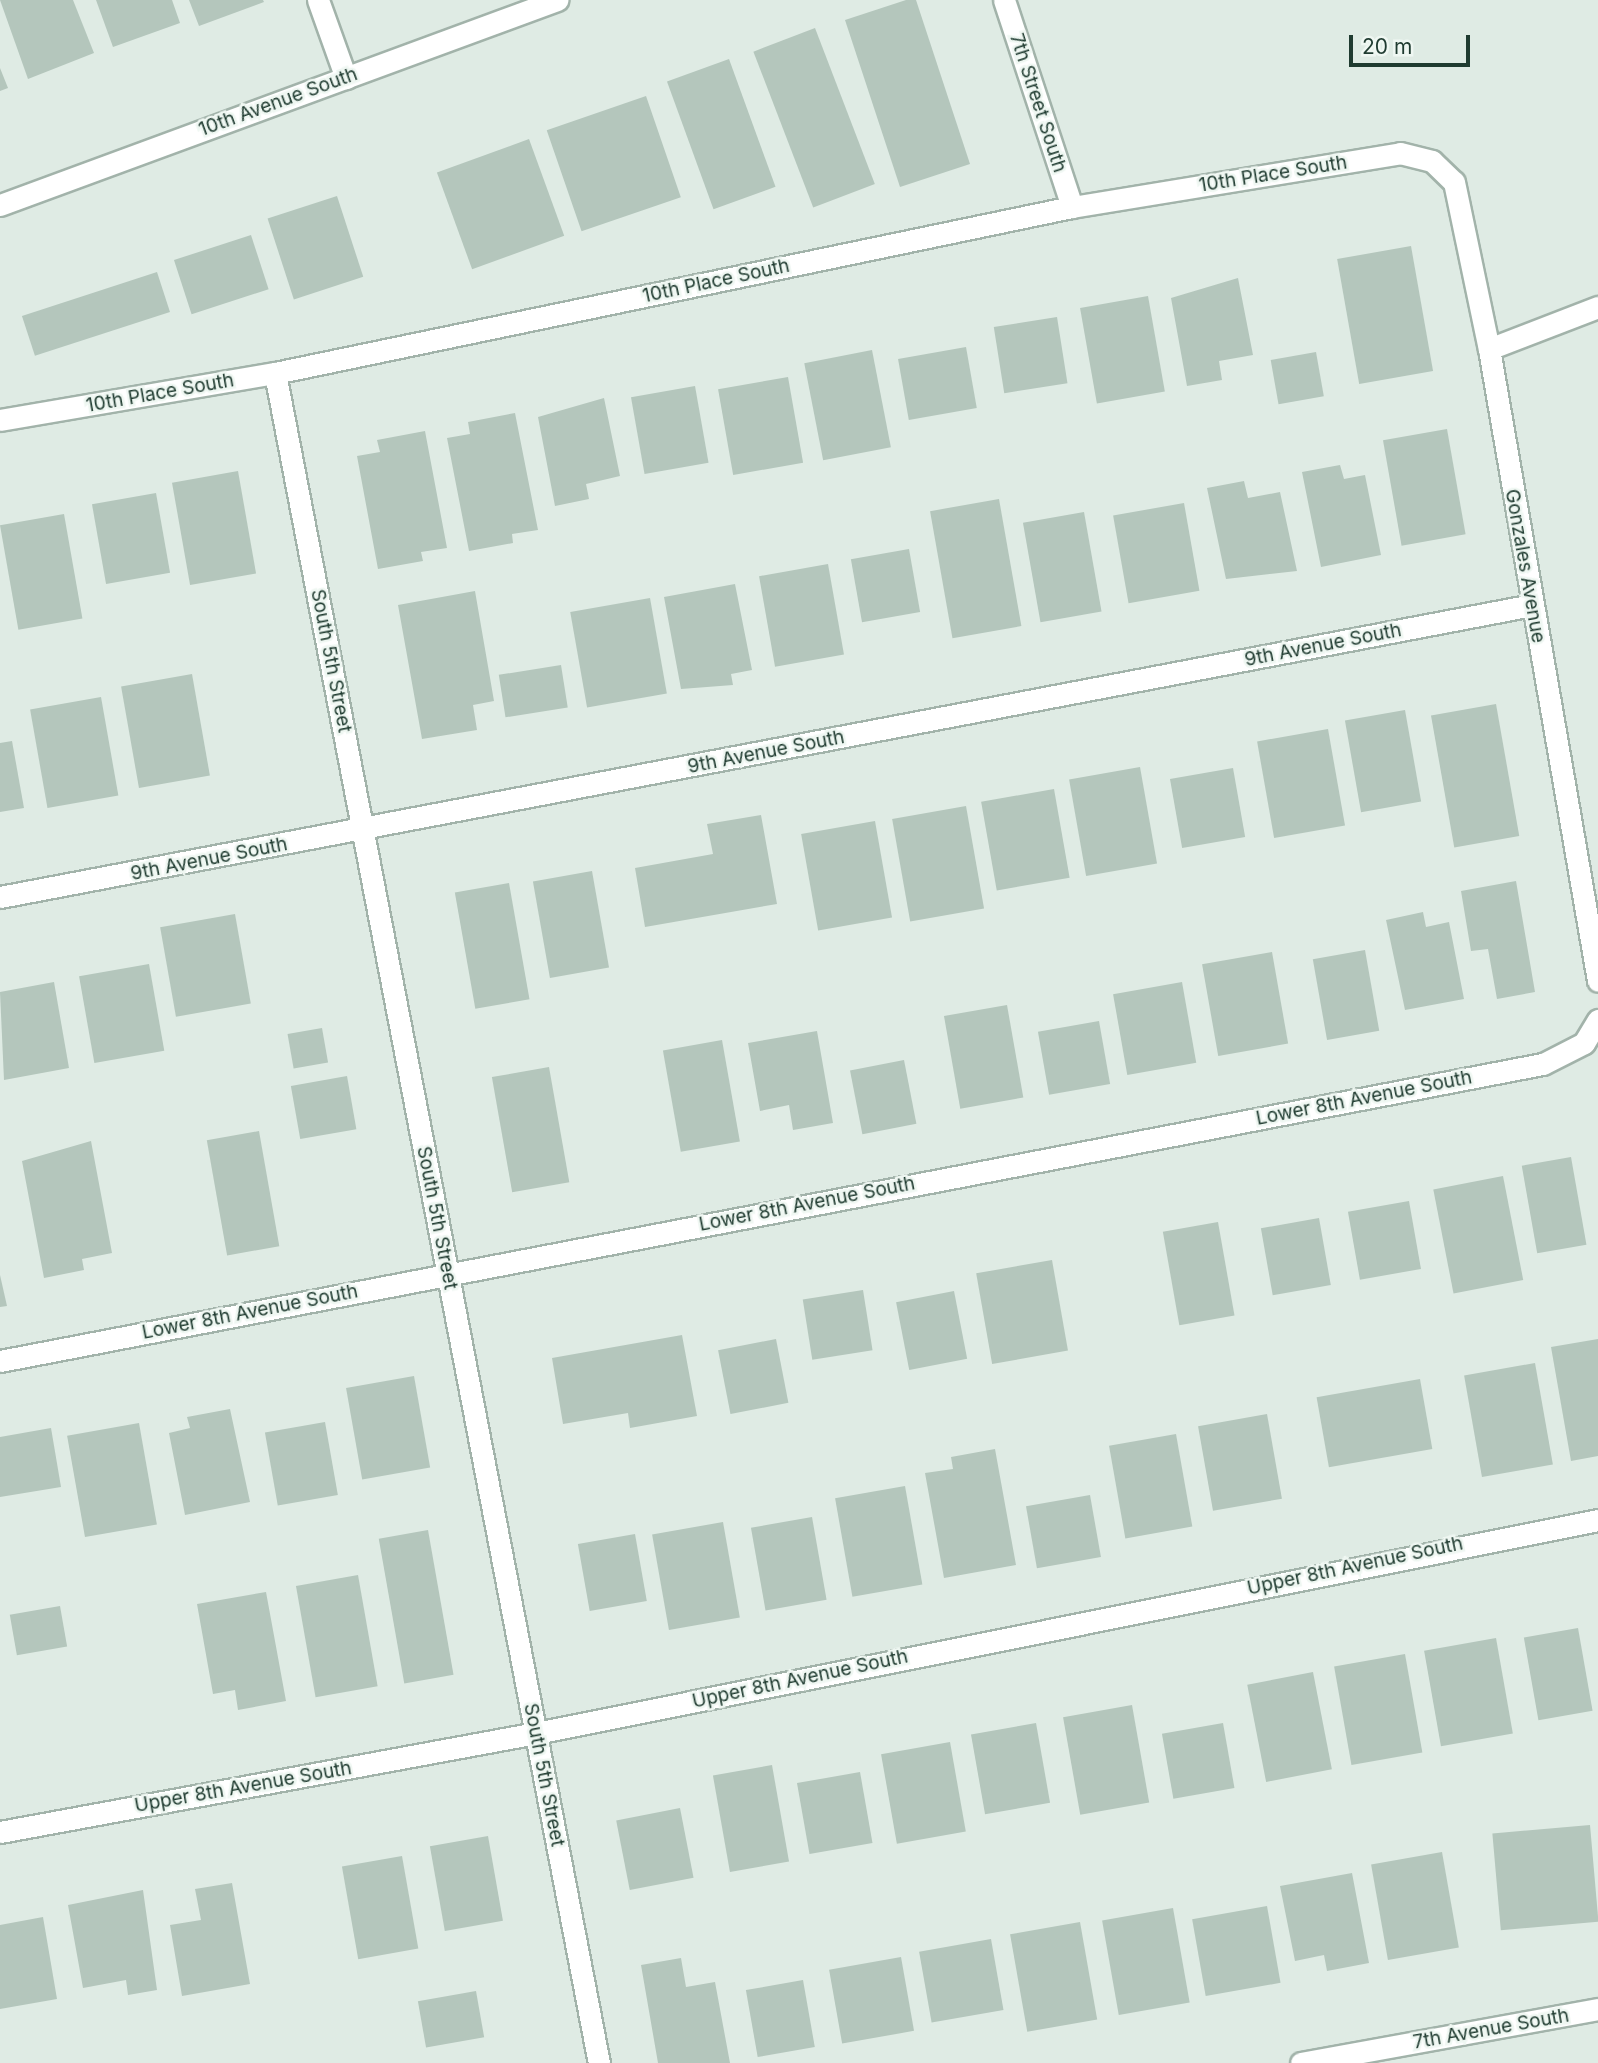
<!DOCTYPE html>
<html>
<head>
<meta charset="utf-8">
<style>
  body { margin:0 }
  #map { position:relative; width:1598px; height:2063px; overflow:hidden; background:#dfebe4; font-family:Inter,sans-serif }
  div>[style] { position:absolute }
  .building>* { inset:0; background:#b4c6bc; transform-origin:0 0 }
  .roads { filter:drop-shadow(2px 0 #a2b3aa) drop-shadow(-2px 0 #a2b3aa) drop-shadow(0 2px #a2b3aa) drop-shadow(0 -2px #a2b3aa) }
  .minor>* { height:21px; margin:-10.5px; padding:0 10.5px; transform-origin:10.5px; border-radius:10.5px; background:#fff }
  span { translate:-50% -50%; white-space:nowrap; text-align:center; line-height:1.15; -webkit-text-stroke:5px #eff7f2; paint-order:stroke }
  .street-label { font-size:19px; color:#1f3b30 }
  .scale { position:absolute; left:1349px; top:35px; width:121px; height:32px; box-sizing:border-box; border:4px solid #1f3b30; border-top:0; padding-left:9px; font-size:21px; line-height:24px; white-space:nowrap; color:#1f3b30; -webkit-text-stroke:5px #eff7f2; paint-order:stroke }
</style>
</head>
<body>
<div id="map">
  <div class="building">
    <i style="clip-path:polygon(0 0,73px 0,94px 53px,28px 79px)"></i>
    <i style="clip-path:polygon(96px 0,172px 0,180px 23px,113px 47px)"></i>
    <i style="clip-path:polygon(189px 0,263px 0,264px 2px,199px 26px)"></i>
    <i style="clip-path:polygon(906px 0,916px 0,970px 164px,900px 187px,845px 20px)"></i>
    <i style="left:815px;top:28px;width:167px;height:66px;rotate:69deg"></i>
    <i style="left:729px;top:59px;width:136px;height:66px;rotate:70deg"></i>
    <i style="clip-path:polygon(0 68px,8px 88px,0 91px)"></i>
    <i style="left:646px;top:96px;width:107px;height:105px;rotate:71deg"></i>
    <i style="left:529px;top:139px;width:103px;height:98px;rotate:70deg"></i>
    <i style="left:337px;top:196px;width:85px;height:73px;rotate:72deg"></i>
    <i style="left:251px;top:235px;width:57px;height:81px;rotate:72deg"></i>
    <i style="left:1411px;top:246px;width:127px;height:75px;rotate:80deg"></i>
    <i style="left:157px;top:272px;width:42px;height:142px;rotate:72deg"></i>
    <i style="clip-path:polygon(1238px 278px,1253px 355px,1219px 361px,1222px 380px,1187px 386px,1171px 298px)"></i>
    <i style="left:1148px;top:296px;width:97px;height:69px;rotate:80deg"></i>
    <i style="left:1057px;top:317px;width:67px;height:64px;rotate:81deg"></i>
    <i style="left:966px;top:347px;width:62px;height:69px;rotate:80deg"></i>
    <i style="left:872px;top:350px;width:99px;height:69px;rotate:79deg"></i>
    <i style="left:1316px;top:352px;width:45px;height:46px;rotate:80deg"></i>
    <i style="left:788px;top:377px;width:87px;height:71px;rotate:80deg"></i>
    <i style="left:695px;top:386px;width:78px;height:65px;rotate:80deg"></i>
    <i style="clip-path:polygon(604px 398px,620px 476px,586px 484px,589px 499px,555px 506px,538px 417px)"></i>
    <i style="clip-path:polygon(515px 413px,538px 530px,512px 534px,513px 543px,469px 551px,447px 438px,470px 434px,468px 422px)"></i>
    <i style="left:1447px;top:429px;width:107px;height:65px;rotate:80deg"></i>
    <i style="clip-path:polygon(425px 431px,447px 548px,421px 552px,423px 561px,378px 569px,357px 456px,380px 452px,377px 440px)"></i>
    <i style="clip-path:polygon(1340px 465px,1344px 479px,1365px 475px,1381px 555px,1321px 567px,1302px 472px)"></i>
    <i style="left:238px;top:471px;width:104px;height:67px;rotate:80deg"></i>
    <i style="clip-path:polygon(1244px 481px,1248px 498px,1280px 492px,1297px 571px,1226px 579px,1207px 488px)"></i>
    <i style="left:156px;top:493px;width:81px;height:65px;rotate:80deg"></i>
    <i style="left:999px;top:499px;width:129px;height:70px;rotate:80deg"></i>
    <i style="left:1184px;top:503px;width:89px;height:72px;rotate:80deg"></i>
    <i style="left:1084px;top:512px;width:101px;height:62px;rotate:80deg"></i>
    <i style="left:64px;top:514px;width:106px;height:65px;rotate:80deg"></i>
    <i style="left:909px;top:549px;width:64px;height:59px;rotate:80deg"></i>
    <i style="left:828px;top:564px;width:92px;height:70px;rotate:80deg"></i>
    <i style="clip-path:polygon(735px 584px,752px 670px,731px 674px,733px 685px,681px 689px,664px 597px)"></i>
    <i style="clip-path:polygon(475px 591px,494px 701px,473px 705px,477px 730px,422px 739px,398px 605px)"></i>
    <i style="left:650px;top:598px;width:97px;height:81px;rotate:80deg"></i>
    <i style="left:561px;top:665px;width:43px;height:63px;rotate:81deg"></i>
    <i style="left:192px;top:674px;width:103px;height:72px;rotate:80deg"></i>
    <i style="left:101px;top:697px;width:100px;height:72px;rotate:80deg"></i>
    <i style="left:1496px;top:704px;width:134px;height:66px;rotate:80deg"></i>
    <i style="left:1405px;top:710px;width:93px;height:61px;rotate:80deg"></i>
    <i style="left:1328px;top:729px;width:98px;height:72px;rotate:80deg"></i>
    <i style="clip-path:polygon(12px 741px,24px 808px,0 812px,0 743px)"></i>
    <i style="left:1140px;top:767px;width:98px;height:72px;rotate:80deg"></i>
    <i style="left:1233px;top:768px;width:70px;height:64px;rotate:80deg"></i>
    <i style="left:1054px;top:789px;width:90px;height:74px;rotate:80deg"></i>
    <i style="left:966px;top:806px;width:104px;height:75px;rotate:80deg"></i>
    <i style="clip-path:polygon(761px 815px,777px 904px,645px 927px,635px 868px,713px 854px,707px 824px)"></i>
    <i style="left:875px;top:821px;width:98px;height:75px;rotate:80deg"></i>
    <i style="left:592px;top:871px;width:98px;height:60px;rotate:80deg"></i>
    <i style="clip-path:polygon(1516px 881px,1535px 992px,1497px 999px,1488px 949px,1471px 951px,1461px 891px)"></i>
    <i style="left:509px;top:883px;width:118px;height:55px;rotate:80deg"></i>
    <i style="clip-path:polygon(1423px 912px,1426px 927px,1449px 922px,1464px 999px,1405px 1010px,1386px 920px)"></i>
    <i style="left:235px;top:914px;width:91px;height:76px;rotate:80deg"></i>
    <i style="left:1365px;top:950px;width:82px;height:53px;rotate:80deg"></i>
    <i style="left:1272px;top:952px;width:93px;height:71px;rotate:80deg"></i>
    <i style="left:149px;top:964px;width:88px;height:71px;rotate:80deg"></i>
    <i style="clip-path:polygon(54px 982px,69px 1068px,4px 1080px,0 992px)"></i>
    <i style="left:1182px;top:982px;width:82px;height:70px;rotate:80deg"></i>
    <i style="left:1007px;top:1005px;width:94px;height:64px;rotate:80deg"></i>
    <i style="left:1099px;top:1021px;width:64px;height:62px;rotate:80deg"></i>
    <i style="left:322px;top:1028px;width:35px;height:35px;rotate:80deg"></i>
    <i style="clip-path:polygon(817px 1031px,833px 1123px,793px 1130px,789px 1105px,760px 1111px,748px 1043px)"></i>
    <i style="left:722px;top:1040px;width:103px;height:60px;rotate:80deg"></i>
    <i style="left:904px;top:1060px;width:65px;height:55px;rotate:79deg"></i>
    <i style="left:549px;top:1067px;width:117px;height:58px;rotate:80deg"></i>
    <i style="left:347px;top:1076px;width:54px;height:57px;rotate:80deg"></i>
    <i style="left:259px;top:1131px;width:117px;height:53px;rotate:80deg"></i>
    <i style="clip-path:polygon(91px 1141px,112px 1253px,82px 1259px,84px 1270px,44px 1278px,22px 1161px)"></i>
    <i style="left:1571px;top:1157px;width:89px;height:50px;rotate:80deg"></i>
    <i style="left:1503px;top:1176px;width:106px;height:71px;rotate:79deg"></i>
    <i style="left:1409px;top:1201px;width:69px;height:62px;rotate:80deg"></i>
    <i style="left:1319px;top:1218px;width:68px;height:59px;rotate:80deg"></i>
    <i style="left:1218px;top:1222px;width:95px;height:56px;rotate:80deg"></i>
    <i style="left:1052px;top:1260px;width:92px;height:77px;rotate:80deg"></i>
    <i style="clip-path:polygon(0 1275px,7px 1306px,0 1307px)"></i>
    <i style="left:863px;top:1290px;width:61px;height:61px;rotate:81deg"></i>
    <i style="left:954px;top:1291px;width:69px;height:59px;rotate:79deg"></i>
    <i style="clip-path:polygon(682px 1335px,697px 1416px,630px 1428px,628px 1413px,563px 1424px,552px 1358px)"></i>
    <i style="left:776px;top:1339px;width:65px;height:59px;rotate:79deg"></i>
    <i style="clip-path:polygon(1598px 1339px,1598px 1456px,1571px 1461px,1551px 1347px)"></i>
    <i style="left:1535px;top:1363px;width:103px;height:72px;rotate:80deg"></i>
    <i style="left:414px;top:1376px;width:93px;height:69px;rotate:80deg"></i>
    <i style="left:1420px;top:1379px;width:71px;height:105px;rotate:80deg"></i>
    <i style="clip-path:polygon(230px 1409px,250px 1502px,185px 1515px,169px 1433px,190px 1428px,187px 1417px)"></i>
    <i style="left:1267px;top:1414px;width:86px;height:70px;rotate:80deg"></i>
    <i style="left:325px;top:1422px;width:74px;height:61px;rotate:80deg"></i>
    <i style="left:139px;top:1423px;width:103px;height:73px;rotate:80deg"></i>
    <i style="clip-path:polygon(51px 1428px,61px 1487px,0 1497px,0 1437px)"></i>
    <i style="left:1176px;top:1434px;width:94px;height:68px;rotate:80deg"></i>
    <i style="clip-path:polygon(995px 1449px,1016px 1565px,944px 1578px,925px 1473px,953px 1469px,951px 1457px)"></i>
    <i style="left:905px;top:1486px;width:100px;height:71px;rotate:80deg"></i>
    <i style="left:1090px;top:1495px;width:63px;height:65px;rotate:80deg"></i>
    <i style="left:812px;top:1517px;width:84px;height:62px;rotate:80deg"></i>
    <i style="left:723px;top:1522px;width:97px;height:72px;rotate:80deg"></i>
    <i style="left:428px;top:1530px;width:147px;height:50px;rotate:80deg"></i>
    <i style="left:635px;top:1534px;width:68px;height:58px;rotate:80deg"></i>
    <i style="left:358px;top:1575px;width:113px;height:63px;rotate:80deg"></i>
    <i style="clip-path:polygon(266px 1592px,286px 1701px,238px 1710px,235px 1690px,213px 1694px,197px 1604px)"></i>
    <i style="left:60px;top:1606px;width:41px;height:51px;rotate:80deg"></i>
    <i style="left:1578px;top:1628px;width:84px;height:55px;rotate:80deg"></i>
    <i style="left:1496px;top:1638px;width:97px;height:73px;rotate:80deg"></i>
    <i style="left:1405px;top:1654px;width:100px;height:72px;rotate:80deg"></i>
    <i style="left:1313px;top:1672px;width:99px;height:67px;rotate:79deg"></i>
    <i style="left:1132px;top:1705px;width:99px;height:70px;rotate:80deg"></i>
    <i style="left:1036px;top:1723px;width:81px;height:66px;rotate:80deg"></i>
    <i style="left:1223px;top:1723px;width:66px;height:62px;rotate:80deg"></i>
    <i style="left:950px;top:1742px;width:91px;height:70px;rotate:80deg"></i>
    <i style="left:772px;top:1765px;width:98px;height:60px;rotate:80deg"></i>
    <i style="left:860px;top:1772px;width:72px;height:64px;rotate:80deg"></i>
    <i style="left:680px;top:1808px;width:71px;height:65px;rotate:79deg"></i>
    <i style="left:1590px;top:1825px;width:97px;height:98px;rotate:85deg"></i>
    <i style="left:488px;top:1836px;width:86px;height:59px;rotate:80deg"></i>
    <i style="left:1442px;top:1852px;width:97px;height:72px;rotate:80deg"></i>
    <i style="left:402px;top:1856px;width:94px;height:61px;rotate:80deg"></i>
    <i style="clip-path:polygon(1352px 1873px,1369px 1963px,1327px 1971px,1324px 1955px,1295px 1961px,1280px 1886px)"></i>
    <i style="clip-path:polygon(232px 1883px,250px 1984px,182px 1996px,170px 1925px,201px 1920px,195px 1889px)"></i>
    <i style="clip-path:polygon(143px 1890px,157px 1990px,128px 1995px,126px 1980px,83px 1988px,68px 1905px)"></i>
    <i style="left:1267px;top:1906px;width:78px;height:76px;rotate:80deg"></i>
    <i style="left:1173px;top:1908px;width:96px;height:72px;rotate:80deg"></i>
    <i style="clip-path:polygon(43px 1917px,57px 1999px,0 2009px,0 1925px)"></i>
    <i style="left:1080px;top:1922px;width:99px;height:71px;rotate:80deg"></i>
    <i style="left:991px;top:1939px;width:72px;height:73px;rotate:80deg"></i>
    <i style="left:901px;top:1957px;width:75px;height:73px;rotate:80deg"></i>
    <i style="clip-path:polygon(681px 1958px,686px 1987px,715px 1982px,730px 2063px,658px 2063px,641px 1965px)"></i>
    <i style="left:803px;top:1980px;width:68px;height:58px;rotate:80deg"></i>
    <i style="left:476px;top:1991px;width:47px;height:59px;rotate:80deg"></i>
  </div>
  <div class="roads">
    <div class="minor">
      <i style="left:318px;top:0;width:83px;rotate:70.3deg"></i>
      <i style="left:1004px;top:0;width:218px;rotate:71.8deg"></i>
      <i style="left:0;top:205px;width:594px;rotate:-20.21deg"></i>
      <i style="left:1489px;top:349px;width:117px;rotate:-21.1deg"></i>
      <i style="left:275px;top:373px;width:1721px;rotate:79.15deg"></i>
      <i style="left:0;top:420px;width:279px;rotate:-9.7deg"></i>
      <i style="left:275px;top:373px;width:814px;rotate:-11.77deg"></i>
      <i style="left:1072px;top:207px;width:332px;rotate:-9.3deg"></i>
      <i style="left:1400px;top:153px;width:33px;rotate:14deg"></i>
      <i style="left:1432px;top:161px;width:30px;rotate:44deg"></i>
      <i style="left:1454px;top:182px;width:171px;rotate:78.2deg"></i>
      <i style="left:1489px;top:349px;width:641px;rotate:80.21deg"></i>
      <i style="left:0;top:897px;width:1560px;rotate:-10.79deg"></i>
      <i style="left:0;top:1361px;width:1571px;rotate:-10.9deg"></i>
      <i style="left:1543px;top:1064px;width:46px;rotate:-27.1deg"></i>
      <i style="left:1584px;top:1043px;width:27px;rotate:-59deg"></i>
      <i style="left:0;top:1832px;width:545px;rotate:-10.46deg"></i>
      <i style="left:536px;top:1733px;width:1083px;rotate:-11.34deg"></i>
      <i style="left:1301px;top:2063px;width:302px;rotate:-10.3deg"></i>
    </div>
  </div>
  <div class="street-label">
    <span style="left:278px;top:102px;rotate:-20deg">10th Avenue South</span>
    <span style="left:1038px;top:103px;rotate:72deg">7th Street South</span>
    <span style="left:1273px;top:174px;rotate:-9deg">10th Place South</span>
    <span style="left:716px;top:281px;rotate:-12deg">10th Place South</span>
    <span style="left:160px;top:393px;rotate:-10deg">10th Place South</span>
    <span style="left:1525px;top:566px;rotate:80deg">Gonzales Avenue</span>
    <span style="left:1323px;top:645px;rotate:-11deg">9th Avenue South</span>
    <span style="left:331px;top:661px;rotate:79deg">South 5th Street</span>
    <span style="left:766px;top:752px;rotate:-11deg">9th Avenue South</span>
    <span style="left:209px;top:859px;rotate:-11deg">9th Avenue South</span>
    <span style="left:1364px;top:1098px;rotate:-11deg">Lower 8th Avenue South</span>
    <span style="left:807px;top:1204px;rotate:-11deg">Lower 8th Avenue South</span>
    <span style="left:437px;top:1218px;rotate:79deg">South 5th Street</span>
    <span style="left:250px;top:1312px;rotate:-11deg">Lower 8th Avenue South</span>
    <span style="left:1355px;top:1566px;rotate:-12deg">Upper 8th Avenue South</span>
    <span style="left:800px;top:1679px;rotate:-12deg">Upper 8th Avenue South</span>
    <span style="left:544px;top:1775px;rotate:79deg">South 5th Street</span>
    <span style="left:243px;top:1787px;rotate:-10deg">Upper 8th Avenue South</span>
    <span style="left:1491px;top:2029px;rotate:-10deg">7th Avenue South</span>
  </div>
  <div class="scale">20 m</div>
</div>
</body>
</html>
